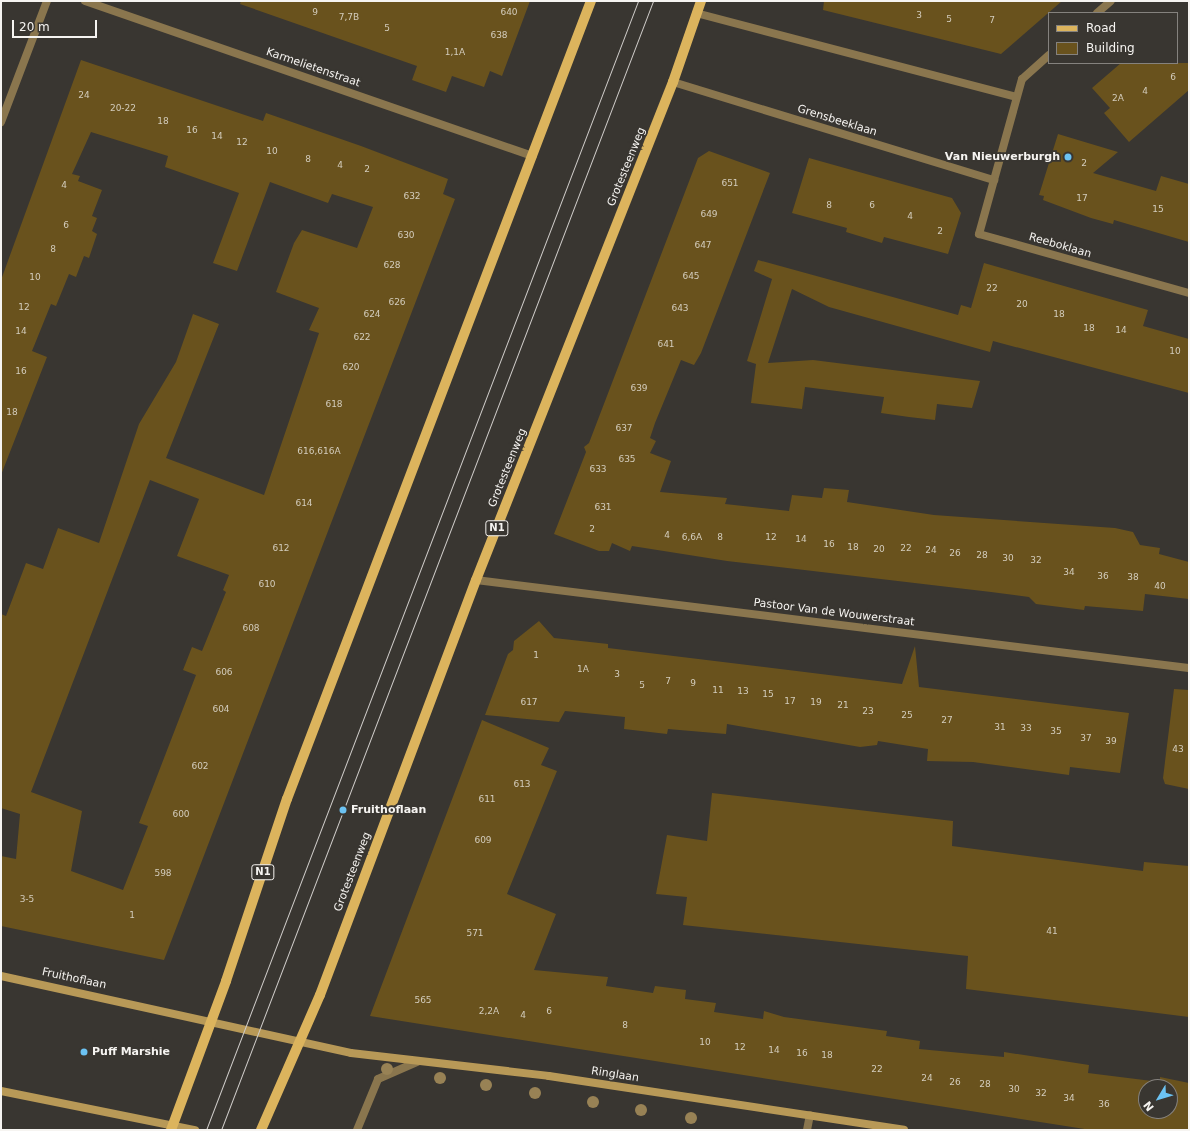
<!DOCTYPE html>
<html>
<head>
<meta charset="utf-8">
<style>
  body { margin:0 }
  #map { position:relative; width:1190px; height:1131px; overflow:hidden; background:#393631; font-family:"DejaVu Sans",sans-serif }
  div>[style] { position:absolute }
  .building>* { inset:0; background:#69521d }
  .street>* { height:8px; margin:-4px; padding:0 4px; transform-origin:4px; border-radius:4px; background:#8a764e }
  .secondary>* { height:8px; margin:-4px; padding:0 4px; transform-origin:4px; border-radius:4px; background:#b89957 }
  .primary>* { height:10px; margin:-5px; padding:0 5px; transform-origin:5px; border-radius:5px; background:#dcb45d }
  .tram>* { height:1px; margin:-0.5px; padding:0 0.5px; transform-origin:0.5px; border-radius:0.5px; background:#cfccc9 }
  .trees>* { width:12px; height:12px; margin:-6px; border-radius:50%; background:#988255 }
  .dots>* { width:11px; height:11px; translate:-50% -50%; box-sizing:border-box; border:2px solid #393631; border-radius:50% }
  span { translate:-50% -50%; white-space:nowrap; text-align:center; line-height:1.15; -webkit-text-stroke:3.5px #393631; paint-order:stroke }
  .number-label { font-size:9px; color:#d3ccbc }
  .number-label span { -webkit-text-stroke-width:0 }
  .shield-label span { padding:1px 3px; background:#393631; border:1px solid; border-radius:3px; -webkit-text-stroke-width:0 }
  .shield-label { font-size:10px; color:#f6f4f1; font-weight:700 }
  .street-label { font-size:11px; color:#f6f4f1 }
  .poi-label { font-size:11px; color:#f6f4f1; font-weight:700 }
  .right { translate:-100% -50%; text-align:right }
  .left { translate:0 -50%; text-align:left }
  .frame { position:absolute; inset:0; border:2px solid #f6f4f1; pointer-events:none }
  .legend { position:absolute; left:1048px; top:12px; width:130px; height:52px; box-sizing:border-box; background:#393631; border:1px solid #85827e; margin:0; padding:5px 7px; list-style:none; font-size:12px; color:#f6f4f1 }
  .legend li { display:flex; align-items:center; gap:8px; height:20px }
  .legend b { width:20px; border:1px solid #85827e }
  .north { position:absolute; left:1138px; top:1079px; width:40px; height:40px; box-sizing:border-box; background:#393631; border:1px solid #85827e; border-radius:50%; rotate:232deg; font-size:11px; font-weight:700; line-height:16px; text-align:center; color:#f6f4f1 }
  .north::after { content:''; display:block; margin:auto; width:14px; height:18px; background:#6cc3f3; clip-path:polygon(50% 0,100% 100%,50% 72%,0 100%) }
  .scale { position:absolute; left:12px; top:20px; width:85px; height:18px; box-sizing:border-box; border:2px solid #f6f4f1; border-top:0; padding-left:5px; font-size:12px; line-height:14px; white-space:nowrap; color:#f6f4f1; -webkit-text-stroke:3px #393631; paint-order:stroke }
</style>
</head>
<body>
<div id="map">
  <div class="building">
    <i style="clip-path:polygon(241px 1px,530px 1px,502px 76px,490px 71px,484px 87px,452px 76px,446px 92px,412px 80px,417px 66px,240px 4px)"></i>
    <i style="clip-path:polygon(824px 1px,1062px 1px,1001px 54px,823px 10px)"></i>
    <i style="clip-path:polygon(evenodd,81px 60px,263px 121px,266px 113px,361px 146px,448px 179px,443px 194px,455px 199px,164px 960px,1px 926px,1px 856px,16px 859px,20px 814px,1px 808px,1px 614px,6px 616px,26px 563px,43px 569px,58px 528px,99px 543px,139px 424px,176px 362px,193px 314px,219px 324px,166px 458px,264px 495px,319px 333px,309px 330px,319px 308px,276px 292px,294px 243px,302px 230px,357px 248px,373px 207px,332px 194px,328px 203px,270px 182px,237px 271px,213px 263px,239px 193px,165px 167px,168px 156px,91px 132px,72px 174px,80px 176px,78px 181px,102px 190px,92px 216px,97px 218px,92px 231px,97px 234px,89px 258px,84px 256px,76px 277px,69px 274px,56px 306px,51px 304px,32px 351px,47px 357px,1px 475px,1px 280px,81px 60px,150px 480px,199px 499px,177px 556px,229px 575px,223px 590px,226px 592px,202px 651px,192px 647px,183px 670px,196px 675px,139px 823px,148px 826px,123px 890px,71px 871px,82px 811px,31px 792px,150px 480px)"></i>
    <i style="clip-path:polygon(1121px 63px,1189px 63px,1189px 90px,1129px 142px,1104px 113px,1110px 108px,1092px 88px)"></i>
    <i style="clip-path:polygon(1058px 134px,1118px 152px,1093px 173px,1156px 191px,1161px 176px,1189px 184px,1189px 242px,1114px 220px,1113px 224px,1091px 218px,1043px 200px,1044px 196px,1039px 195px)"></i>
    <i style="clip-path:polygon(709px 151px,770px 173px,701px 353px,694px 365px,681px 360px,655px 423px,650px 438px,656px 441px,650px 453px,671px 461px,660px 492px,727px 498px,725px 504px,789px 511px,792px 495px,822px 498px,824px 488px,849px 490px,847px 502px,934px 515px,1115px 528px,1133px 532px,1140px 545px,1160px 548px,1159px 554px,1189px 562px,1189px 599px,1145px 594px,1143px 611px,1085px 606px,1084px 610px,1036px 604px,1029px 597px,991px 592px,727px 561px,632px 546px,630px 551px,612px 543px,609px 551px,599px 551px,554px 534px,586px 452px,584px 447px,589px 443px,698px 158px)"></i>
    <i style="clip-path:polygon(809px 158px,952px 198px,961px 213px,948px 254px,884px 237px,882px 243px,846px 232px,847px 228px,792px 213px)"></i>
    <i style="clip-path:polygon(758px 260px,958px 315px,961px 305px,971px 308px,984px 263px,1148px 310px,1143px 326px,1189px 339px,1189px 393px,993px 341px,990px 352px,829px 307px,792px 289px,768px 363px,813px 360px,980px 381px,972px 408px,937px 404px,935px 420px,909px 417px,881px 413px,884px 397px,805px 387px,802px 409px,751px 403px,756px 364px,747px 361px,772px 279px,754px 271px)"></i>
    <i style="clip-path:polygon(539px 621px,554px 638px,608px 644px,608px 648px,902px 684px,915px 646px,919px 687px,1129px 713px,1120px 773px,1070px 767px,1069px 775px,973px 762px,927px 761px,928px 749px,878px 741px,877px 745px,860px 747px,727px 724px,726px 734px,668px 729px,667px 734px,624px 729px,625px 717px,565px 711px,559px 722px,485px 715px,508px 654px,513px 650px,514px 641px)"></i>
    <i style="clip-path:polygon(1174px 689px,1189px 690px,1189px 789px,1165px 784px,1163px 778px)"></i>
    <i style="clip-path:polygon(evenodd,482px 720px,549px 748px,541px 765px,557px 771px,507px 894px,556px 914px,534px 970px,608px 977px,606px 986px,653px 993px,655px 986px,686px 990px,685px 999px,716px 1003px,714px 1012px,763px 1019px,764px 1011px,784px 1017px,887px 1031px,886px 1036px,920px 1041px,919px 1049px,1004px 1057px,1004px 1052px,1089px 1065px,1088px 1073px,1160px 1082px,1160px 1077px,1189px 1083px,1189px 1130px,1091px 1130px,370px 1016px,482px 720px,1146px 1087px,1170px 1087px,1170px 1111px,1146px 1111px,1146px 1087px)"></i>
    <i style="clip-path:polygon(712px 793px,953px 821px,952px 846px,1143px 871px,1144px 862px,1189px 866px,1189px 1017px,966px 989px,968px 956px,683px 925px,687px 897px,656px 894px,667px 835px,707px 841px)"></i>
  </div>
  <div class="street">
    <i style="left:85px;top:1px;width:474px;rotate:19.1deg"></i>
    <i style="left:696px;top:13px;width:331px;rotate:14.7deg"></i>
    <i style="left:1097px;top:13px;width:18px;rotate:-41deg"></i>
    <i style="left:1049px;top:55px;width:36px;rotate:138deg"></i>
    <i style="left:1022px;top:79px;width:161px;rotate:105.5deg"></i>
    <i style="left:979px;top:234px;width:218px;rotate:15.7deg"></i>
    <i style="left:673px;top:82px;width:336px;rotate:17deg"></i>
    <i style="left:1px;top:122px;width:129px;rotate:-69.2deg"></i>
    <i style="left:476px;top:580px;width:718px;rotate:7.04deg"></i>
    <i style="left:357px;top:1130px;width:55px;rotate:-67.6deg"></i>
    <i style="left:378px;top:1079px;width:43px;rotate:-23.6deg"></i>
    <i style="left:807px;top:1130px;width:15px;rotate:-79deg"></i>
  </div>
  <div class="secondary">
    <i style="left:1px;top:976px;width:358px;rotate:12.4deg"></i>
    <i style="left:351px;top:1053px;width:199px;rotate:6.6deg"></i>
    <i style="left:549px;top:1076px;width:359px;rotate:8.6deg"></i>
    <i style="left:1px;top:1091px;width:198px;rotate:11.4deg"></i>
  </div>
  <div class="primary">
    <i style="left:171px;top:1130px;width:159px;rotate:-69.7deg"></i>
    <i style="left:226px;top:981px;width:192px;rotate:-71.5deg"></i>
    <i style="left:287px;top:799px;width:854px;rotate:-69.15deg"></i>
    <i style="left:261px;top:1130px;width:147px;rotate:-66.4deg"></i>
    <i style="left:320px;top:995px;width:443px;rotate:-69.4deg"></i>
    <i style="left:476px;top:580px;width:536px;rotate:-68.42deg"></i>
    <i style="left:673px;top:82px;width:86px;rotate:-70.9deg"></i>
  </div>
  <div class="tram">
    <i style="left:206px;top:1130px;width:1209px;rotate:-69.06deg"></i>
    <i style="left:221px;top:1130px;width:1209px;rotate:-69.06deg"></i>
  </div>
  <div class="trees">
    <i style="left:387px;top:1069px"></i>
    <i style="left:440px;top:1078px"></i>
    <i style="left:486px;top:1085px"></i>
    <i style="left:535px;top:1093px"></i>
    <i style="left:593px;top:1102px"></i>
    <i style="left:641px;top:1110px"></i>
    <i style="left:691px;top:1118px"></i>
  </div>
  <div class="dots">
    <i style="left:1068px;top:157px;background:#6cc3f3"></i>
    <i style="left:343px;top:810px;background:#6cc3f3"></i>
    <i style="left:84px;top:1052px;background:#6cc3f3"></i>
  </div>
  <div class="number-label">
    <span style="left:315px;top:12px">9</span>
    <span style="left:509px;top:12px">640</span>
    <span style="left:919px;top:15px">3</span>
    <span style="left:349px;top:17px">7,7B</span>
    <span style="left:949px;top:19px">5</span>
    <span style="left:992px;top:20px">7</span>
    <span style="left:387px;top:28px">5</span>
    <span style="left:499px;top:35px">638</span>
    <span style="left:455px;top:52px">1,1A</span>
    <span style="left:1173px;top:77px">6</span>
    <span style="left:1145px;top:91px">4</span>
    <span style="left:84px;top:95px">24</span>
    <span style="left:1118px;top:98px">2A</span>
    <span style="left:123px;top:108px">20-22</span>
    <span style="left:163px;top:121px">18</span>
    <span style="left:192px;top:130px">16</span>
    <span style="left:217px;top:136px">14</span>
    <span style="left:242px;top:142px">12</span>
    <span style="left:272px;top:151px">10</span>
    <span style="left:308px;top:159px">8</span>
    <span style="left:1084px;top:163px">2</span>
    <span style="left:340px;top:165px">4</span>
    <span style="left:367px;top:169px">2</span>
    <span style="left:730px;top:183px">651</span>
    <span style="left:64px;top:185px">4</span>
    <span style="left:412px;top:196px">632</span>
    <span style="left:1082px;top:198px">17</span>
    <span style="left:829px;top:205px">8</span>
    <span style="left:872px;top:205px">6</span>
    <span style="left:1158px;top:209px">15</span>
    <span style="left:709px;top:214px">649</span>
    <span style="left:910px;top:216px">4</span>
    <span style="left:66px;top:225px">6</span>
    <span style="left:940px;top:231px">2</span>
    <span style="left:406px;top:235px">630</span>
    <span style="left:703px;top:245px">647</span>
    <span style="left:53px;top:249px">8</span>
    <span style="left:392px;top:265px">628</span>
    <span style="left:691px;top:276px">645</span>
    <span style="left:35px;top:277px">10</span>
    <span style="left:992px;top:288px">22</span>
    <span style="left:397px;top:302px">626</span>
    <span style="left:1022px;top:304px">20</span>
    <span style="left:24px;top:307px">12</span>
    <span style="left:680px;top:308px">643</span>
    <span style="left:372px;top:314px">624</span>
    <span style="left:1059px;top:314px">18</span>
    <span style="left:1089px;top:328px">18</span>
    <span style="left:1121px;top:330px">14</span>
    <span style="left:21px;top:331px">14</span>
    <span style="left:362px;top:337px">622</span>
    <span style="left:666px;top:344px">641</span>
    <span style="left:1175px;top:351px">10</span>
    <span style="left:351px;top:367px">620</span>
    <span style="left:21px;top:371px">16</span>
    <span style="left:639px;top:388px">639</span>
    <span style="left:334px;top:404px">618</span>
    <span style="left:12px;top:412px">18</span>
    <span style="left:624px;top:428px">637</span>
    <span style="left:319px;top:451px">616,616A</span>
    <span style="left:627px;top:459px">635</span>
    <span style="left:598px;top:469px">633</span>
    <span style="left:304px;top:503px">614</span>
    <span style="left:603px;top:507px">631</span>
    <span style="left:592px;top:529px">2</span>
    <span style="left:667px;top:535px">4</span>
    <span style="left:692px;top:537px">6,6A</span>
    <span style="left:720px;top:537px">8</span>
    <span style="left:771px;top:537px">12</span>
    <span style="left:801px;top:539px">14</span>
    <span style="left:829px;top:544px">16</span>
    <span style="left:853px;top:547px">18</span>
    <span style="left:281px;top:548px">612</span>
    <span style="left:906px;top:548px">22</span>
    <span style="left:879px;top:549px">20</span>
    <span style="left:931px;top:550px">24</span>
    <span style="left:955px;top:553px">26</span>
    <span style="left:982px;top:555px">28</span>
    <span style="left:1008px;top:558px">30</span>
    <span style="left:1036px;top:560px">32</span>
    <span style="left:1069px;top:572px">34</span>
    <span style="left:1103px;top:576px">36</span>
    <span style="left:1133px;top:577px">38</span>
    <span style="left:267px;top:584px">610</span>
    <span style="left:1160px;top:586px">40</span>
    <span style="left:251px;top:628px">608</span>
    <span style="left:536px;top:655px">1</span>
    <span style="left:583px;top:669px">1A</span>
    <span style="left:224px;top:672px">606</span>
    <span style="left:617px;top:674px">3</span>
    <span style="left:668px;top:681px">7</span>
    <span style="left:693px;top:683px">9</span>
    <span style="left:642px;top:685px">5</span>
    <span style="left:718px;top:690px">11</span>
    <span style="left:743px;top:691px">13</span>
    <span style="left:768px;top:694px">15</span>
    <span style="left:790px;top:701px">17</span>
    <span style="left:529px;top:702px">617</span>
    <span style="left:816px;top:702px">19</span>
    <span style="left:843px;top:705px">21</span>
    <span style="left:221px;top:709px">604</span>
    <span style="left:868px;top:711px">23</span>
    <span style="left:907px;top:715px">25</span>
    <span style="left:947px;top:720px">27</span>
    <span style="left:1000px;top:727px">31</span>
    <span style="left:1026px;top:728px">33</span>
    <span style="left:1056px;top:731px">35</span>
    <span style="left:1086px;top:738px">37</span>
    <span style="left:1111px;top:741px">39</span>
    <span style="left:1178px;top:749px">43</span>
    <span style="left:200px;top:766px">602</span>
    <span style="left:522px;top:784px">613</span>
    <span style="left:487px;top:799px">611</span>
    <span style="left:181px;top:814px">600</span>
    <span style="left:483px;top:840px">609</span>
    <span style="left:163px;top:873px">598</span>
    <span style="left:27px;top:899px">3-5</span>
    <span style="left:132px;top:915px">1</span>
    <span style="left:1052px;top:931px">41</span>
    <span style="left:475px;top:933px">571</span>
    <span style="left:423px;top:1000px">565</span>
    <span style="left:489px;top:1011px">2,2A</span>
    <span style="left:549px;top:1011px">6</span>
    <span style="left:523px;top:1015px">4</span>
    <span style="left:625px;top:1025px">8</span>
    <span style="left:705px;top:1042px">10</span>
    <span style="left:740px;top:1047px">12</span>
    <span style="left:774px;top:1050px">14</span>
    <span style="left:802px;top:1053px">16</span>
    <span style="left:827px;top:1055px">18</span>
    <span style="left:877px;top:1069px">22</span>
    <span style="left:927px;top:1078px">24</span>
    <span style="left:955px;top:1082px">26</span>
    <span style="left:985px;top:1084px">28</span>
    <span style="left:1014px;top:1089px">30</span>
    <span style="left:1041px;top:1093px">32</span>
    <span style="left:1069px;top:1098px">34</span>
    <span style="left:1104px;top:1104px">36</span>
  </div>
  <div class="shield-label">
    <span style="left:497px;top:528px">N1</span>
    <span style="left:263px;top:872px">N1</span>
  </div>
  <div class="street-label">
    <span style="left:313px;top:68px;rotate:19deg">Karmelietenstraat</span>
    <span style="left:837px;top:121px;rotate:17deg">Grensbeeklaan</span>
    <span style="left:627px;top:167px;rotate:-68deg">Grotesteenweg</span>
    <span style="left:1060px;top:246px;rotate:16deg">Reeboklaan</span>
    <span style="left:508px;top:468px;rotate:-68deg">Grotesteenweg</span>
    <span style="left:834px;top:613px;rotate:7deg">Pastoor Van de Wouwerstraat</span>
    <span style="left:353px;top:872px;rotate:-69deg">Grotesteenweg</span>
    <span style="left:74px;top:979px;rotate:12deg">Fruithoflaan</span>
    <span style="left:615px;top:1075px;rotate:9deg">Ringlaan</span>
  </div>
  <div class="poi-label">
    <span class="right" style="left:1060px;top:157px">Van Nieuwerburgh</span>
    <span class="left" style="left:351px;top:810px">Fruithoflaan</span>
    <span class="left" style="left:92px;top:1052px">Puff Marshie</span>
  </div>
  <div class="frame"></div>
  <ul class="legend">
  <li><b style="height:5px;background:#dcb45d"></b>Road</li>
  <li><b style="height:11px;background:#69521d"></b>Building</li>
  </ul>
  <div class="north">N</div>
  <div class="scale">20 m</div>
</div>
</body>
</html>
